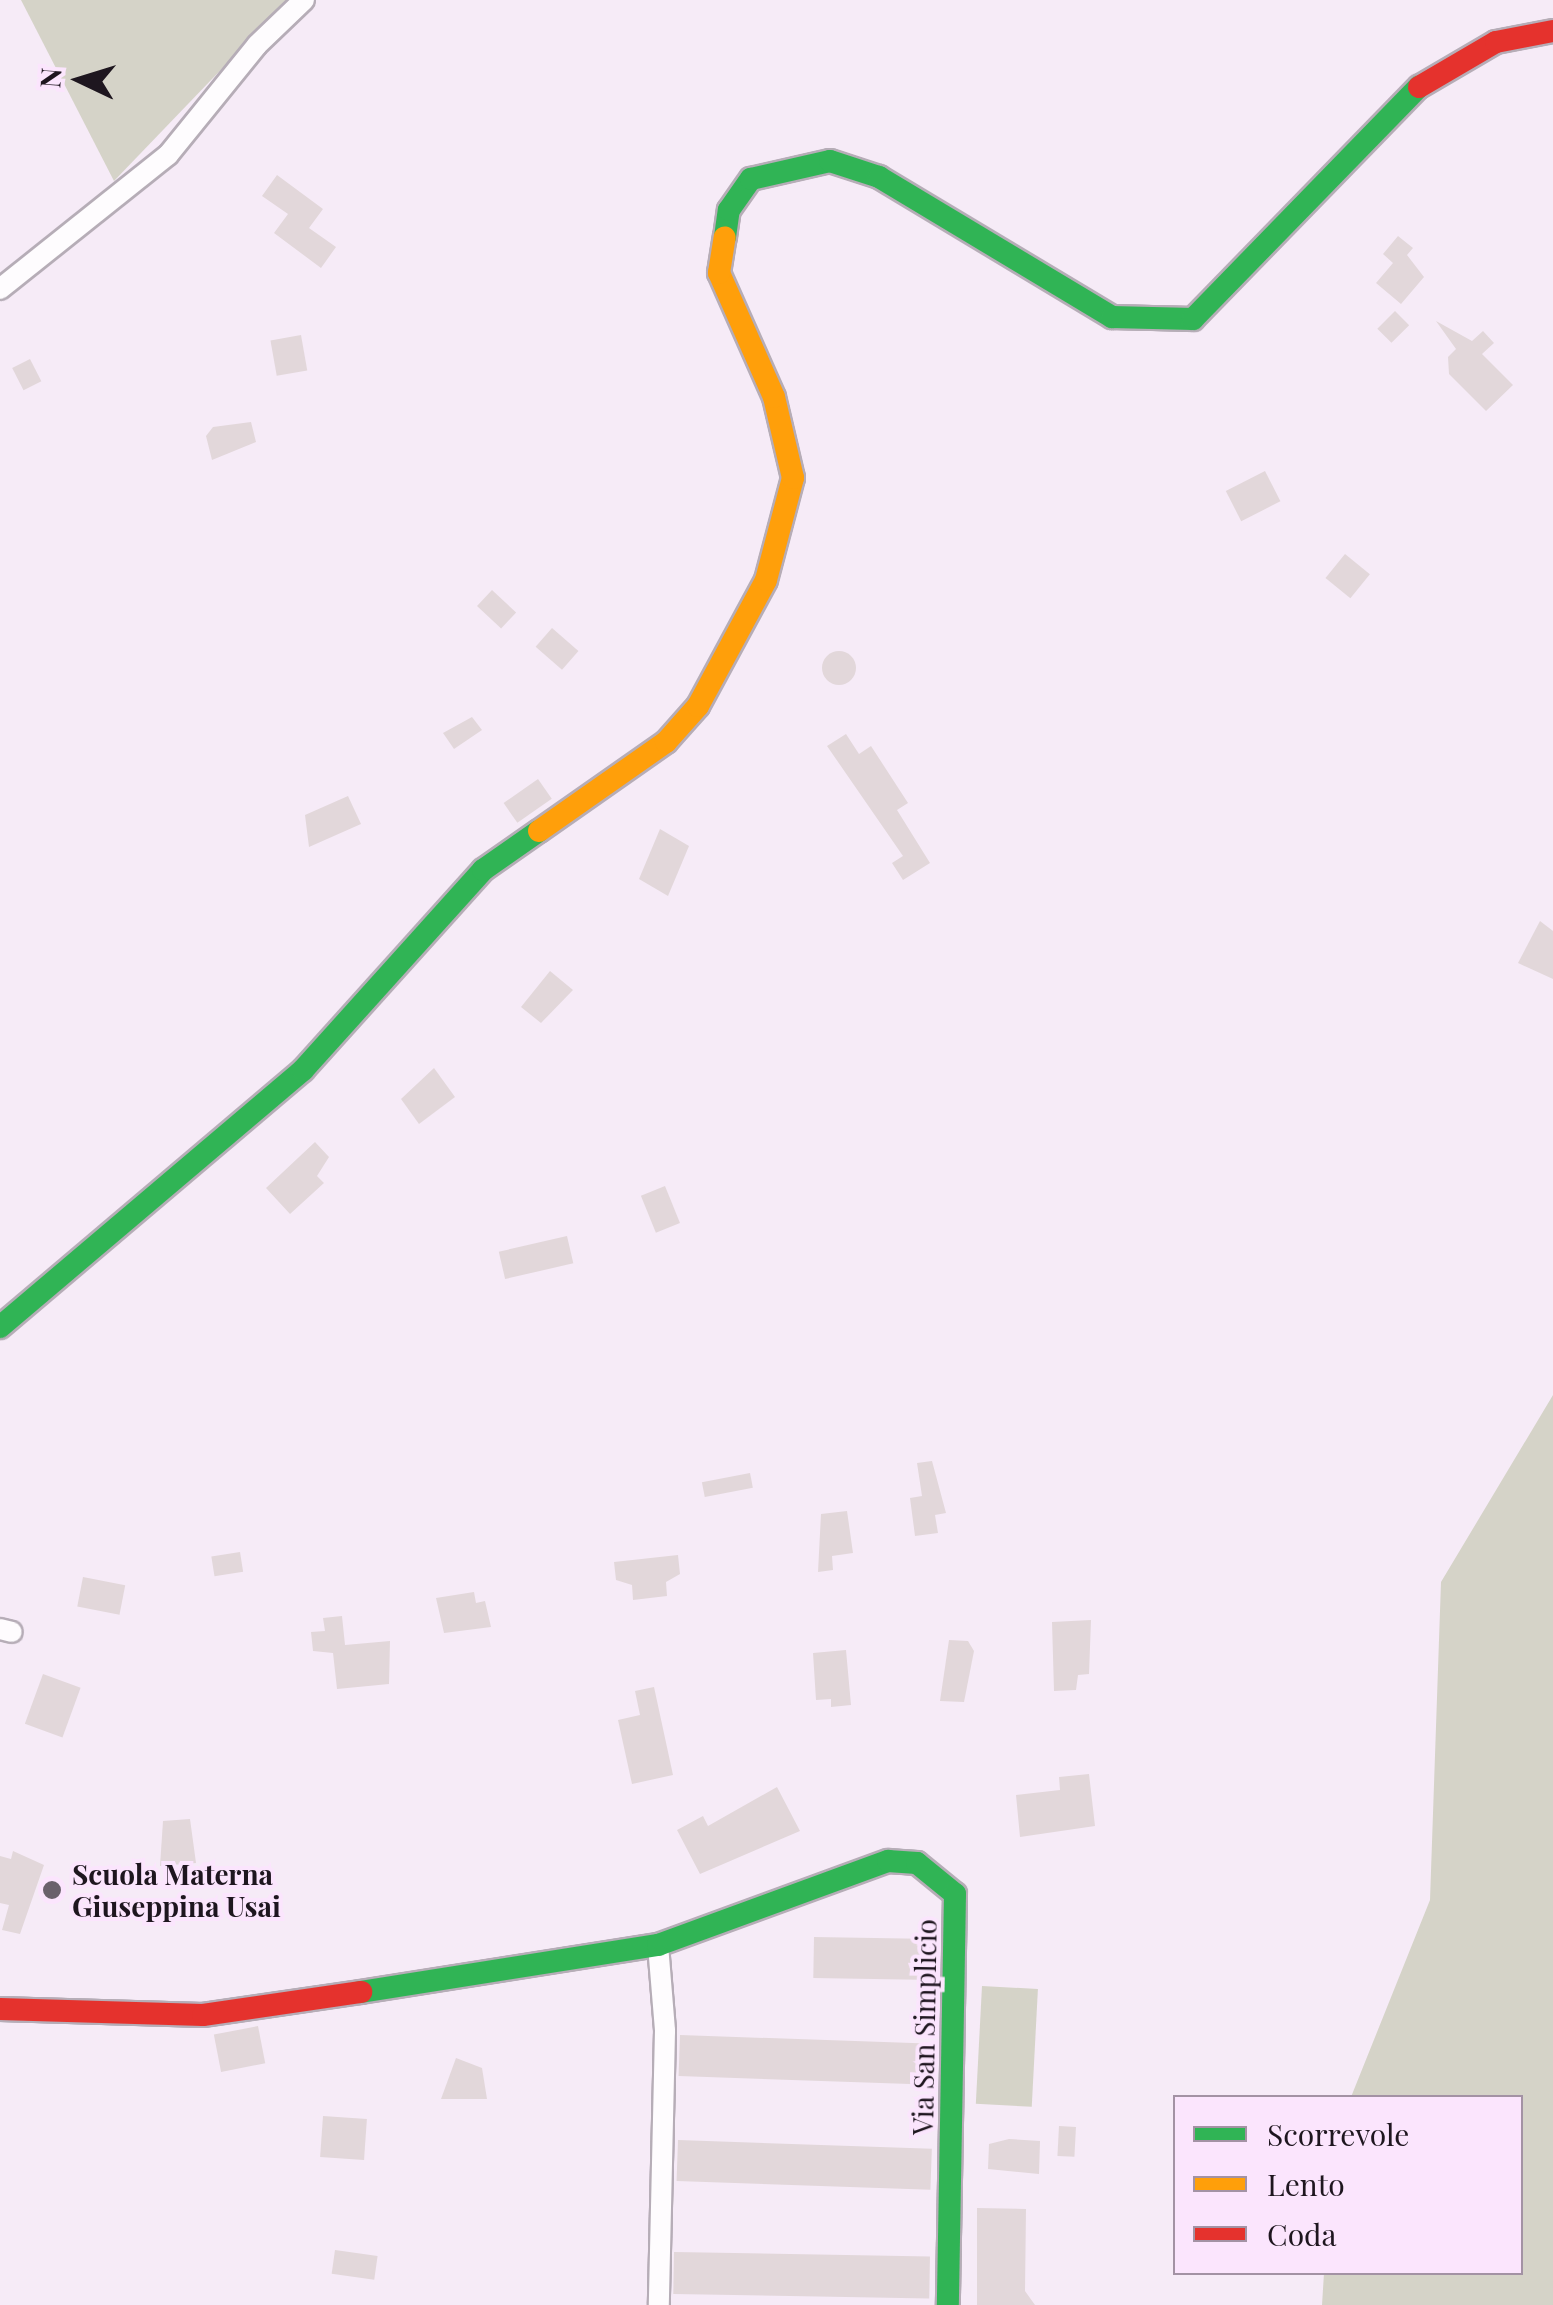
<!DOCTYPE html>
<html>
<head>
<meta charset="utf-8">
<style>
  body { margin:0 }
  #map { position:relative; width:1553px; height:2305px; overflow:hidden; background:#f6ebf7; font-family:"Playfair Display",serif }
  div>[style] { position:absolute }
  .green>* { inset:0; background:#d5d3c8; transform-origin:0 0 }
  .building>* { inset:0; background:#e2d7da; transform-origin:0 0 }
  .round { border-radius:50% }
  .roads { filter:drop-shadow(2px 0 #b6adb7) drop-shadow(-2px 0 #b6adb7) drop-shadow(0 2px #b6adb7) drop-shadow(0 -2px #b6adb7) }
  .street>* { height:20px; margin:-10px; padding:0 10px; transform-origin:10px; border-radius:10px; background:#fefcfe }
  .fast>* { height:22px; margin:-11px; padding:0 11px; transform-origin:11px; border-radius:11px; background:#30b455 }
  .slow>* { height:22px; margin:-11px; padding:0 11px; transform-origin:11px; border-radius:11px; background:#ff9f0a }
  .jam>* { height:22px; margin:-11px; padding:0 11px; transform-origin:11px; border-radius:11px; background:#e5322d }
  .dots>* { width:28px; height:28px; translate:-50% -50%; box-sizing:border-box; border:5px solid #fbe5fd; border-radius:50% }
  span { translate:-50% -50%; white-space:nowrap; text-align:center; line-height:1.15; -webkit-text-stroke:8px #fbe5fd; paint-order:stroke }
  .poi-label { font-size:28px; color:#1e161f; font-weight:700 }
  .left { translate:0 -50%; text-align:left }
  .street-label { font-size:28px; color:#1e161f }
  .legend { position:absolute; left:1173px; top:2095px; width:350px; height:180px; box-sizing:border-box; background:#fbe5fd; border:2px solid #a392a4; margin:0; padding:12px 18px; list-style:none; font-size:30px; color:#1e161f }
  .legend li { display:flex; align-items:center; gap:20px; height:50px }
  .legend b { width:50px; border:2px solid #a392a4 }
  .north { position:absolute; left:30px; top:30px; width:100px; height:100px; -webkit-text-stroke:8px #fbe5fd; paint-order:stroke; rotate:274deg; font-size:28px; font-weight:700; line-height:40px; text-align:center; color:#1e161f }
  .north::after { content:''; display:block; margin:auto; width:35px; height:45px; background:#1e161f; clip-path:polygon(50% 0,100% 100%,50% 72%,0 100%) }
</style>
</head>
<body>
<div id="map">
  <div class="green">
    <i style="clip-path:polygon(21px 0,288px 0,114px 181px)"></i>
    <i style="clip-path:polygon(1553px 1395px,1553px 2305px,1322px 2305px,1324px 2273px,1520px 2272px,1520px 2098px,1351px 2097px,1430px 1900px,1441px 1582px)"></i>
    <i style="left:982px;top:1986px;width:56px;height:118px;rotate:3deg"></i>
  </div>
  <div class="building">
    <i style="clip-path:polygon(277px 175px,323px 209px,309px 228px,336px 247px,321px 268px,274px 233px,288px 214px,262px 196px)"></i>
    <i style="clip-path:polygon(1398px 236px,1413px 248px,1407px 255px,1424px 277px,1401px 304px,1376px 283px,1393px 263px,1383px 254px)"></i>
    <i style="left:1395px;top:311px;width:20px;height:25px;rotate:45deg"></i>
    <i style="clip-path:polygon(1436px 321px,1472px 341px,1483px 331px,1494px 343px,1482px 354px,1513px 385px,1486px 411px,1449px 374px,1448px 357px,1456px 349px)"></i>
    <i style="left:301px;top:335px;width:36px;height:31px;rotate:80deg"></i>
    <i style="left:30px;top:359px;width:25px;height:20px;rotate:63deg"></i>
    <i style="clip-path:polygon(251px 422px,256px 442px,212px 460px,206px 436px,213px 427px)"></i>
    <i style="left:1265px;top:471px;width:34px;height:44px;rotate:63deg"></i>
    <i style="left:1345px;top:554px;width:32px;height:31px;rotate:39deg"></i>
    <i style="left:492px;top:590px;width:33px;height:22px;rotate:43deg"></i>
    <i style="left:552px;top:628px;width:35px;height:25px;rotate:41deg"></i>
    <i class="round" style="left:822px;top:651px;width:34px;height:34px"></i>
    <i style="clip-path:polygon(472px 717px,482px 730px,454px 749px,443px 733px)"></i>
    <i style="clip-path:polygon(846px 734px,859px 754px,871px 746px,908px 803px,897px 810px,930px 863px,903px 880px,892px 863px,903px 856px,827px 746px)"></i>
    <i style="left:538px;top:779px;width:24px;height:42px;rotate:55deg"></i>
    <i style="clip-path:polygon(348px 796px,361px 824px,309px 847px,305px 815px)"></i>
    <i style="clip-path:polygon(660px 829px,689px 846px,668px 896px,639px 879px)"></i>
    <i style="clip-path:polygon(1540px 921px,1553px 931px,1553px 979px,1518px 963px)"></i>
    <i style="clip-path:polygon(550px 971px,573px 990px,541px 1023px,521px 1007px)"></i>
    <i style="clip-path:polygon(434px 1068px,455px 1097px,419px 1124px,401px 1099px)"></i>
    <i style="clip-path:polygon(315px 1142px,329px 1157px,317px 1176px,324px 1183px,290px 1214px,266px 1188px)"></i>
    <i style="left:665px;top:1186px;width:40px;height:26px;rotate:68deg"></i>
    <i style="left:567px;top:1236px;width:28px;height:70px;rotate:77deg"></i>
    <i style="clip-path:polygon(932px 1461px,946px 1513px,935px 1515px,938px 1533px,915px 1536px,910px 1498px,922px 1496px,917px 1463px)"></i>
    <i style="left:750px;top:1473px;width:15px;height:49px;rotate:79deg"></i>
    <i style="clip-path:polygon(847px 1511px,853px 1553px,832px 1556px,833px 1570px,818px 1572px,821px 1514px)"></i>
    <i style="left:240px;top:1552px;width:20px;height:29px;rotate:81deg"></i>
    <i style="clip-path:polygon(678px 1555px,680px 1574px,666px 1582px,667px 1596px,633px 1600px,632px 1585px,616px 1580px,614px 1562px)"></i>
    <i style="left:83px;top:1577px;width:43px;height:30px;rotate:11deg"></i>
    <i style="clip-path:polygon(474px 1592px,476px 1603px,485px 1601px,491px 1627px,444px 1633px,436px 1598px)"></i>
    <i style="clip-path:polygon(342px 1616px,345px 1645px,390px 1641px,389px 1684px,337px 1689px,333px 1653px,313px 1651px,311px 1632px,325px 1631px,323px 1618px)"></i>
    <i style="clip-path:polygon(1091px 1620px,1089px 1674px,1078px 1675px,1076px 1690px,1054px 1691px,1052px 1622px)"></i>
    <i style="clip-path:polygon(949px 1640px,968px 1641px,974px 1651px,964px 1702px,940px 1701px)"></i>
    <i style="clip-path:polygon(846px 1650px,851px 1705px,831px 1707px,831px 1699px,816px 1700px,813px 1653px)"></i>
    <i style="left:43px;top:1674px;width:40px;height:53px;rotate:20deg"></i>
    <i style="clip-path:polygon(654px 1687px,673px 1775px,632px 1784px,618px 1720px,640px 1715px,635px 1691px)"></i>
    <i style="clip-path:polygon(1089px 1774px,1095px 1826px,1020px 1837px,1016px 1795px,1060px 1790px,1059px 1777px)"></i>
    <i style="clip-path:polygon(777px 1787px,800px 1831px,700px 1874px,677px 1830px,703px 1816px,708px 1826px)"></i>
    <i style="clip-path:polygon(190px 1819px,196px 1863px,160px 1866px,163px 1821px)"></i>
    <i style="clip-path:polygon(13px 1851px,44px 1865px,20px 1934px,2px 1930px,9px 1905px,0 1903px,0 1856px,11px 1859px)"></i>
    <i style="left:814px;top:1937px;width:121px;height:41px;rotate:1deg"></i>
    <i style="left:258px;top:2026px;width:38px;height:45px;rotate:79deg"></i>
    <i style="left:680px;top:2035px;width:254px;height:41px;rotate:2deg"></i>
    <i style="clip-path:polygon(456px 2058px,482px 2068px,487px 2099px,441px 2099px)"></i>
    <i style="left:323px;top:2116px;width:44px;height:41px;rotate:4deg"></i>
    <i style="left:1059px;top:2126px;width:17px;height:30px;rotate:3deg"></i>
    <i style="clip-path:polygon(1009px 2139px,1040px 2141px,1039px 2174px,988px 2169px,989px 2144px)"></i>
    <i style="left:678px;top:2140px;width:254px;height:41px;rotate:2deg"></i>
    <i style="clip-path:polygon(977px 2208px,1026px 2209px,1025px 2291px,1035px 2305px,977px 2305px)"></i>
    <i style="left:335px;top:2250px;width:43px;height:24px;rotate:8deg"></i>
    <i style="left:674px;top:2252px;width:256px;height:42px;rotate:1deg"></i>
  </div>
  <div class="roads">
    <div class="street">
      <i style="left:0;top:289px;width:215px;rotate:-38.6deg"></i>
      <i style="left:168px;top:155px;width:141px;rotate:-51deg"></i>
      <i style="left:257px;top:45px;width:65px;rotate:-43.8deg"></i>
      <i style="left:0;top:1629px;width:12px;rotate:14deg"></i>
      <i style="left:658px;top:1945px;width:86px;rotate:85.3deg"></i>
      <i style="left:665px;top:2031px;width:274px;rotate:91.3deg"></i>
    </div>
    <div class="fast">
      <i style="left:725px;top:237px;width:27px;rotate:-82deg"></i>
      <i style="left:729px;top:210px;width:38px;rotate:-55deg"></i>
      <i style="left:751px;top:179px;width:81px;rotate:-12.8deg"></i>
      <i style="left:830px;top:161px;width:52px;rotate:18.1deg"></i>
      <i style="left:879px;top:177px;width:272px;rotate:31deg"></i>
      <i style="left:1112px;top:317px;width:81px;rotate:1.4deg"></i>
      <i style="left:1193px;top:319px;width:324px;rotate:-45.8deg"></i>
      <i style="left:0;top:1327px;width:397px;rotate:-40.3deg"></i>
      <i style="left:303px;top:1070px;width:269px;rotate:-48deg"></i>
      <i style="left:483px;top:870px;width:68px;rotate:-34.9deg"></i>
      <i style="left:361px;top:1992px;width:301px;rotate:-9deg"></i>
      <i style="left:658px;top:1945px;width:245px;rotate:-20.1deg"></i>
      <i style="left:888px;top:1861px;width:29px;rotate:4deg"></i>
      <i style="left:917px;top:1863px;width:49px;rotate:39.2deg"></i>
      <i style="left:955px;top:1894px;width:411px;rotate:91deg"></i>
    </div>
    <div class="slow">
      <i style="left:539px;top:831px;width:155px;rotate:-35deg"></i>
      <i style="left:666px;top:742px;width:48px;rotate:-48.4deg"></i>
      <i style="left:698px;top:706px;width:143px;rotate:-61.6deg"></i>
      <i style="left:766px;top:580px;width:106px;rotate:-75.2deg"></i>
      <i style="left:793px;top:478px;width:83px;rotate:-103.2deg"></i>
      <i style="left:774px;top:397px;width:136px;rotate:-113.9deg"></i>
      <i style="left:719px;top:273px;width:36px;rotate:-81deg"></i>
    </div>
    <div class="jam">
      <i style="left:1419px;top:87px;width:89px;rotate:-30.3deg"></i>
      <i style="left:1496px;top:42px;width:58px;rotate:-10.9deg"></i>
      <i style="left:0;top:2009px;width:203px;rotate:1.7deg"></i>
      <i style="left:203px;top:2015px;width:160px;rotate:-8.3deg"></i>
    </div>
  </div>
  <div class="dots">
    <i style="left:52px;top:1890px;background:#6a616b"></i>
  </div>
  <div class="poi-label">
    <span class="left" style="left:72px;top:1890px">Scuola Materna<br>Giuseppina Usai</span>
  </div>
  <div class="street-label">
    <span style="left:924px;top:2027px;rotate:-89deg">Via San Simplicio</span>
  </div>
  <ul class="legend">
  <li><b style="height:12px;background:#30b455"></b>Scorrevole</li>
  <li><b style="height:12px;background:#ff9f0a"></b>Lento</li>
  <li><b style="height:12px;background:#e5322d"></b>Coda</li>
  </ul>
  <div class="north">N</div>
</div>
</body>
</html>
